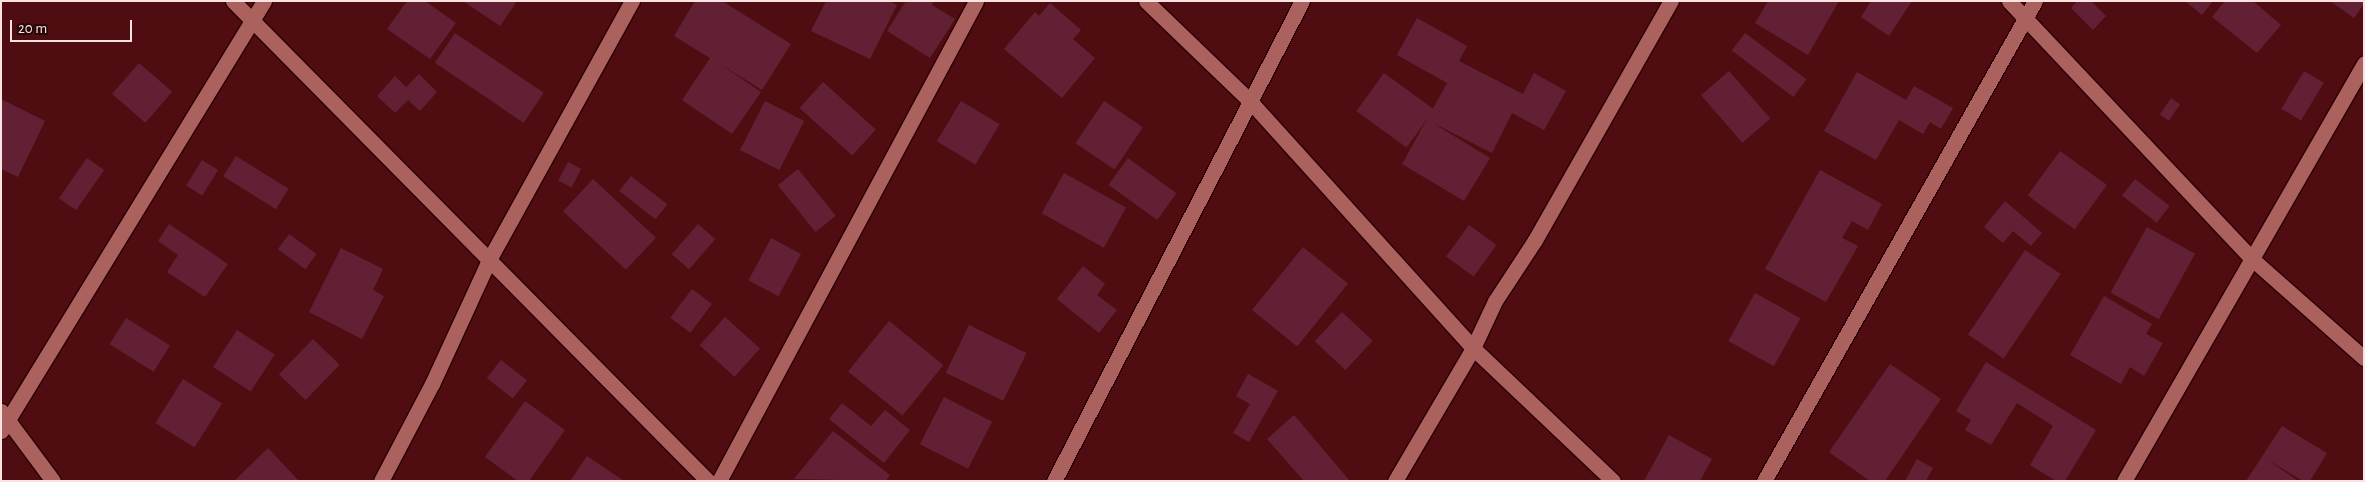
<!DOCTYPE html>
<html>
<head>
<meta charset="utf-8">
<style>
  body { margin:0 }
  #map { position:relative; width:2365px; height:482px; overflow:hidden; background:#4f0d11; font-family:"Alegreya Sans",sans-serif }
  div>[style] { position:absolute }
  .building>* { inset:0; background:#622035; transform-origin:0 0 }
  .roads { filter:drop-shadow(1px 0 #2c0002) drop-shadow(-1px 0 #2c0002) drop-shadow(0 1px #2c0002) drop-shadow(0 -1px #2c0002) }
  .minor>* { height:15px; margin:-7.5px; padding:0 7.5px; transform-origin:7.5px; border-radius:7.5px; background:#ab615d }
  span { translate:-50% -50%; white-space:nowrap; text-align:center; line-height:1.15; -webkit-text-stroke:4.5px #240808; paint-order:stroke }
  .frame { position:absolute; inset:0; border:2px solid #fce2e0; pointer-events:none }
  .scale { position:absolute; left:10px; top:20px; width:122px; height:22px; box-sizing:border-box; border:2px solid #fce2e0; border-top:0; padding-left:6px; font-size:15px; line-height:18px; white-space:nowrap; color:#fce2e0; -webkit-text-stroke:4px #240808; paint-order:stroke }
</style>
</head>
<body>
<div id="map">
  <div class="building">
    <i style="clip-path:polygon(407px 1px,425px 1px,456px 23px,430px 59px,387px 29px)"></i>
    <i style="clip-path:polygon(463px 1px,517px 1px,500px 26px)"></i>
    <i style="clip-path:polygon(695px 1px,722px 1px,791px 44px,762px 90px,720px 64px,761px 92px,732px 134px,682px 100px,710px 58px,674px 36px)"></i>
    <i style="clip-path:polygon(826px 1px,890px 1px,897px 5px,870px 59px,811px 31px)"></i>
    <i style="clip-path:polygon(906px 1px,934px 1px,932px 5px,955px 19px,930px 58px,887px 31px)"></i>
    <i style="clip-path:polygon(1768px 1px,1839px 1px,1808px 55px,1755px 23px)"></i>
    <i style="clip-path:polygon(1871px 1px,1912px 1px,1889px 36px,1861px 17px)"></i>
    <i style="clip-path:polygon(2077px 1px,2091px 1px,2106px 16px,2093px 30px,2071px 8px)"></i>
    <i style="clip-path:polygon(2185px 1px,2213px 1px,2202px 15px)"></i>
    <i style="clip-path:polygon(2225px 1px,2253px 1px,2281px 25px,2257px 53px,2212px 17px)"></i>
    <i style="clip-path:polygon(2330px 1px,2364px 1px,2364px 4px,2354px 18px)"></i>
    <i style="clip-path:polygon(1050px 3px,1081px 30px,1073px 39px,1095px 58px,1062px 98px,1004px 49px,1035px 12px,1039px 16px)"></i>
    <i style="clip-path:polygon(1417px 18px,1467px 46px,1459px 61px,1523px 94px,1534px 73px,1566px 91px,1544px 130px,1512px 113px,1492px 153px,1433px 123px,1490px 158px,1464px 201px,1402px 164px,1450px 78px,1447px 83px,1397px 55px)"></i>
    <i style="left:455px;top:33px;width:107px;height:36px;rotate:34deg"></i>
    <i style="left:1745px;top:33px;width:77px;height:22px;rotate:37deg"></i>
    <i style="left:139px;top:63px;width:44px;height:41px;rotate:41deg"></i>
    <i style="left:1729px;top:71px;width:63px;height:37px;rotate:49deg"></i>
    <i style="left:2304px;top:71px;width:23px;height:44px;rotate:31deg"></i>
    <i style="clip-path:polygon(1857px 72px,1906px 100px,1914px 86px,1953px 108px,1941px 129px,1930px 122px,1923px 134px,1899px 120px,1876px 160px,1824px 131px)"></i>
    <i style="left:1384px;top:73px;width:62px;height:47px;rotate:36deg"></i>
    <i style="clip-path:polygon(419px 74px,437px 92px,420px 111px,408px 100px,395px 113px,377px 96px,395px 76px,406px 87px)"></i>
    <i style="left:823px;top:82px;width:71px;height:35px;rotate:42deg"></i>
    <i style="left:2171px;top:98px;width:11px;height:20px;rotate:34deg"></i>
    <i style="clip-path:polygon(1px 99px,45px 121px,18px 177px,1px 169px)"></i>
    <i style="left:765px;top:101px;width:44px;height:55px;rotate:27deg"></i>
    <i style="left:961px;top:101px;width:45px;height:47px;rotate:31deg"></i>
    <i style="left:1104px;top:101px;width:47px;height:51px;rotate:34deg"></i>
    <i style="left:2060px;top:151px;width:58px;height:55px;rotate:36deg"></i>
    <i style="left:236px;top:156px;width:62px;height:24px;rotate:32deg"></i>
    <i style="left:87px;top:158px;width:21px;height:49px;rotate:35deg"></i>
    <i style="left:1128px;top:158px;width:60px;height:33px;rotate:36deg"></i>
    <i style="left:202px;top:160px;width:19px;height:30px;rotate:32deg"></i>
    <i style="left:568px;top:162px;width:15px;height:21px;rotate:28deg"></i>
    <i style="left:798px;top:169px;width:60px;height:26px;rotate:51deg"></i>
    <i style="clip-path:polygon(1820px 170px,1882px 204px,1868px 230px,1852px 221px,1842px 238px,1858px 246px,1826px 302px,1765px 269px)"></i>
    <i style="left:1064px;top:173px;width:71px;height:46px;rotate:29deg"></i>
    <i style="left:631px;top:176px;width:46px;height:19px;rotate:38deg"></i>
    <i style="left:593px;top:179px;width:86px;height:44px;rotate:43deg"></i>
    <i style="left:2135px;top:179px;width:44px;height:21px;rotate:38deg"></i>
    <i style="clip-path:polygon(2005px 201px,2042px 233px,2031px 246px,2013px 231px,2003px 243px,1984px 227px)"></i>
    <i style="clip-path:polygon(169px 224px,228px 264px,205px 297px,167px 272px,178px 255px,158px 241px)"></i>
    <i style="left:698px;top:224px;width:23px;height:40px;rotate:41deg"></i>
    <i style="left:1469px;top:225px;width:34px;height:39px;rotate:36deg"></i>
    <i style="left:2147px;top:227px;width:55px;height:75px;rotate:29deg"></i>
    <i style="left:289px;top:234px;width:34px;height:19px;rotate:36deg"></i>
    <i style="left:771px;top:238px;width:34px;height:48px;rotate:28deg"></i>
    <i style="left:1303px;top:247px;width:58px;height:81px;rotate:39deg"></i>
    <i style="clip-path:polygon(341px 248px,383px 269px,373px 290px,384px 296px,362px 339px,309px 312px)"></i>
    <i style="left:2025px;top:250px;width:43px;height:102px;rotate:34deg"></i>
    <i style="clip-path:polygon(1083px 266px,1105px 284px,1097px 295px,1117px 310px,1099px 333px,1057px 299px)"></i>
    <i style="left:692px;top:289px;width:25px;height:36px;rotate:37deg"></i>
    <i style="left:1755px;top:293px;width:52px;height:55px;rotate:29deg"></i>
    <i style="clip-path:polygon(2104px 296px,2152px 324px,2146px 334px,2163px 343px,2144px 376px,2130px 367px,2121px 384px,2070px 355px)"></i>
    <i style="left:1342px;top:312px;width:42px;height:40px;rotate:43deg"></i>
    <i style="left:725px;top:317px;width:47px;height:38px;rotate:42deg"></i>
    <i style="left:126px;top:318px;width:52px;height:31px;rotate:32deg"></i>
    <i style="left:889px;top:321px;width:70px;height:65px;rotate:39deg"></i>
    <i style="left:969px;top:325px;width:64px;height:53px;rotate:26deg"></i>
    <i style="left:237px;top:330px;width:45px;height:44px;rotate:33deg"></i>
    <i style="left:313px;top:339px;width:37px;height:49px;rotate:44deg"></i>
    <i style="left:501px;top:360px;width:33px;height:23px;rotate:38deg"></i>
    <i style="clip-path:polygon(1986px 362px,2096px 430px,2065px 481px,2056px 481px,2030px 465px,2053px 426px,2017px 403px,1991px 445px,1965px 430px,1971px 420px,1956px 411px)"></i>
    <i style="clip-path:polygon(1890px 364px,1941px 399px,1885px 481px,1870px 481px,1829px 452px)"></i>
    <i style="clip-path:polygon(1248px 374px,1278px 391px,1249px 442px,1233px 433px,1250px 404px,1236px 396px)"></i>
    <i style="left:183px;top:379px;width:46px;height:52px;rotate:32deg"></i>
    <i style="left:944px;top:397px;width:54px;height:53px;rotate:27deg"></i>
    <i style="clip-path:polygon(525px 401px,565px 430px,529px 481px,518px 481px,485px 457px)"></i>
    <i style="clip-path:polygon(842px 403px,871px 426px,885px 410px,910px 430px,884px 463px,829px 419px)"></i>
    <i style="clip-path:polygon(1294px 415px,1350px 481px,1304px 481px,1267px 439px)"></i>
    <i style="clip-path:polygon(2282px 426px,2327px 453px,2310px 481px,2303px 481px,2268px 460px,2298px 481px,2246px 481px)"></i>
    <i style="clip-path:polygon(833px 431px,890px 475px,886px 481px,794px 479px)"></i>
    <i style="clip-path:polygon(1669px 435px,1712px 459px,1700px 481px,1644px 481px)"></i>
    <i style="clip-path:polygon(268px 448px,299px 481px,234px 481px)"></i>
    <i style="clip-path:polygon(587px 456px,624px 481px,570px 481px)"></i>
    <i style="clip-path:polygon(1917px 459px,1933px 468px,1926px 481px,1905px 481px)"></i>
  </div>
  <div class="roads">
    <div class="minor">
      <i style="left:233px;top:1px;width:675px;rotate:45.3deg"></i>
      <i style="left:1146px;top:1px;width:143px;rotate:43.9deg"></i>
      <i style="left:1249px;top:100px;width:334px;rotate:47.9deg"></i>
      <i style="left:1473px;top:348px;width:193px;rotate:43.5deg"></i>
      <i style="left:2009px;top:1px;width:353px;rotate:46.7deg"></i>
      <i style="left:2251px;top:258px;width:151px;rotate:41.5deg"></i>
      <i style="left:1px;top:411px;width:87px;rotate:53.4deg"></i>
      <i style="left:1px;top:431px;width:504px;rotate:-58.55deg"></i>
      <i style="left:381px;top:481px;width:110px;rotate:-62.3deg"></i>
      <i style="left:432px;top:384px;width:139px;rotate:-65.3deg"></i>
      <i style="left:490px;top:258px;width:294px;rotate:-61.1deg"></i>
      <i style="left:719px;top:481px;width:544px;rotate:-61.83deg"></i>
      <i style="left:1054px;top:481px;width:540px;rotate:-62.68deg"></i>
      <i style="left:1395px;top:481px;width:154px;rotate:-59.6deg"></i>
      <i style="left:1473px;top:348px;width:52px;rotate:-64.9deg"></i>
      <i style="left:1495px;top:301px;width:73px;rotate:-56.7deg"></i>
      <i style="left:1535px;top:240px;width:275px;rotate:-60.4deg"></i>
      <i style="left:1764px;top:481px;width:551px;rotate:-60.55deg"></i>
      <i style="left:2124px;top:481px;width:482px;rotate:-60.1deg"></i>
    </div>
  </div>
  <div class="frame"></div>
  <div class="scale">20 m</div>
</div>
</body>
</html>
